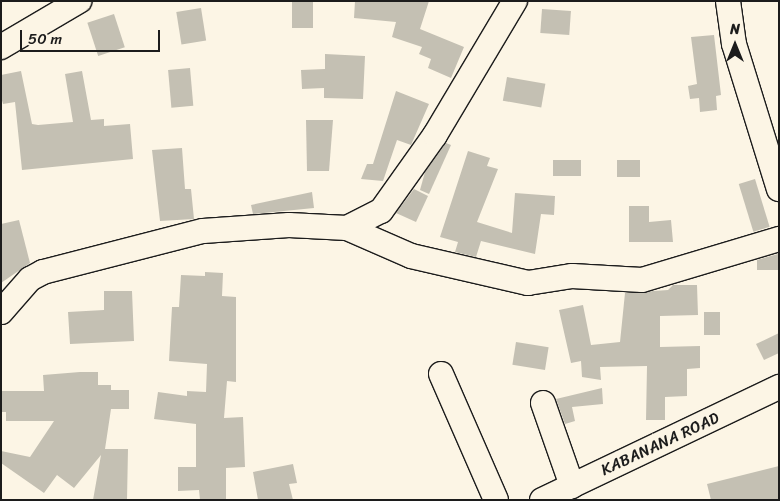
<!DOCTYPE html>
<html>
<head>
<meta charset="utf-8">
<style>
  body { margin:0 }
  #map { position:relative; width:780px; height:501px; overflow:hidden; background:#fcf5e5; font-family:Sriracha,sans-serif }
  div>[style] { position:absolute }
  .building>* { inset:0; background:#c4c0b3; transform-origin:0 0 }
  .roads { filter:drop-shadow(1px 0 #1c1c1c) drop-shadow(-1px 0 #1c1c1c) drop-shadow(0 1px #1c1c1c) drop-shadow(0 -1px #1c1c1c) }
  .minor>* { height:24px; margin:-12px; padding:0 12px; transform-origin:12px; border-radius:12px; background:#fcf5e5 }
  span { translate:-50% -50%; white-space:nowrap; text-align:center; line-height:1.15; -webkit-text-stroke:5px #fcf5e5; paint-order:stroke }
  .street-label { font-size:16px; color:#1c1c1c }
  .frame { position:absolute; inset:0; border:2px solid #1c1c1c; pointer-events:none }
  .north { position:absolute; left:710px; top:20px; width:50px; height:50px; -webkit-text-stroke:4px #fcf5e5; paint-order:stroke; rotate:0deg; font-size:14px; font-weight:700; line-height:20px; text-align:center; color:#1c1c1c }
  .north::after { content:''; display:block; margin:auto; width:18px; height:22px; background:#1c1c1c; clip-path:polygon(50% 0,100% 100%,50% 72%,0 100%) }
  .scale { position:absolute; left:20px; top:30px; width:140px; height:22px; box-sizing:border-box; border:2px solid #1c1c1c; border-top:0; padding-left:6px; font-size:15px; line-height:18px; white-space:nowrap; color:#1c1c1c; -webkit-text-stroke:4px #fcf5e5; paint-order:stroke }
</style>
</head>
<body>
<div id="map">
  <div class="building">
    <i style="left:292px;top:1px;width:21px;height:27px"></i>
    <i style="clip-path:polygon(355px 1px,429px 1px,420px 29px,464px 47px,451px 78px,428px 68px,431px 59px,419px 54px,422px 47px,392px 37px,396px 22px,354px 18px)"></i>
    <i style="left:201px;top:8px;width:33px;height:25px;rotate:81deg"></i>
    <i style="left:542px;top:9px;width:29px;height:24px;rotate:4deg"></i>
    <i style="left:114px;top:14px;width:35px;height:28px;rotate:72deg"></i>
    <i style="clip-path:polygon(714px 35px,721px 95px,716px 96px,717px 110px,700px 112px,699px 98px,690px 99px,688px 86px,697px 84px,691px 37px)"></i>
    <i style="clip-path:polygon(325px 54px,365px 56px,363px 99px,324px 98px,324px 88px,302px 89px,301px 70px,325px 69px)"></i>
    <i style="left:190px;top:68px;width:38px;height:22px;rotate:85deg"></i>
    <i style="clip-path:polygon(21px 71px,32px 124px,38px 125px,73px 122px,65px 74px,82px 71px,91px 120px,104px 119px,104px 126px,130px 124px,133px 159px,22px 170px,15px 102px,3px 104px,1px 97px,1px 75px)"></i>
    <i style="left:507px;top:77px;width:39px;height:24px;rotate:10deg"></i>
    <i style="clip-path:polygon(396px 91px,429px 104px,411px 145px,397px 140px,383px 181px,361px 179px,367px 164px,373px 164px)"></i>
    <i style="clip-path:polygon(306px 120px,333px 120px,329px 171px,307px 171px)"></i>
    <i style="clip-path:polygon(446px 143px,451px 145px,429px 194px,420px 190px,425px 172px)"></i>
    <i style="clip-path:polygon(182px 148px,185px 189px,191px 189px,194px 219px,160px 221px,152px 150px)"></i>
    <i style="clip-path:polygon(468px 151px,490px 158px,487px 166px,498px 169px,477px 222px,512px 233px,515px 193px,555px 196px,554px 215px,541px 214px,535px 254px,481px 241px,476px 257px,455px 252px,458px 242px,440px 237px)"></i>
    <i style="left:553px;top:160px;width:28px;height:16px"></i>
    <i style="left:640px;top:160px;width:17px;height:23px;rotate:90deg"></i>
    <i style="left:755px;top:179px;width:50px;height:17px;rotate:73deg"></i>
    <i style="clip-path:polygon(414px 189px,428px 196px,416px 222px,396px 213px)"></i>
    <i style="clip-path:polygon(312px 192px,314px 208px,253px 214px,251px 205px)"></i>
    <i style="clip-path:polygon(629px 206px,649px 206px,649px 222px,671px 220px,673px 242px,629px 242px)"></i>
    <i style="clip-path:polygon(19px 220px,30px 263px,1px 283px,1px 224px)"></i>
    <i style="clip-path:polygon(778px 254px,779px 270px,757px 270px,757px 260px)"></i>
    <i style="clip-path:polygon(205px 272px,223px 273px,222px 296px,236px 297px,236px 382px,227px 381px,224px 418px,243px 417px,245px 467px,226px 468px,226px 500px,200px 500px,199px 490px,178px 491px,178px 467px,196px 467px,196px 424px,154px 419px,158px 392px,187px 396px,187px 391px,206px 392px,207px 364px,169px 361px,172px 307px,179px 307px,181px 275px,205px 276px)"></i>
    <i style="clip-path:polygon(673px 285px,697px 285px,698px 315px,660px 316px,660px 347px,700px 346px,700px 368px,687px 369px,687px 396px,665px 397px,665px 420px,646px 420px,647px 366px,600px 367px,601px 380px,582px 377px,581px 361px,571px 363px,559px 310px,583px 305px,591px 345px,620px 342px,625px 293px,668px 290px)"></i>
    <i style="clip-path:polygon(104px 291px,132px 291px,134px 341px,70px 344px,68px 312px,104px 310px)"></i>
    <i style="left:704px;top:312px;width:16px;height:23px"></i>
    <i style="clip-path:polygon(779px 333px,779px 353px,764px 360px,756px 344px)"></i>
    <i style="left:516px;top:342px;width:33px;height:23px;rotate:9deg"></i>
    <i style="clip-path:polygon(80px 372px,98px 372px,98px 385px,111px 385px,111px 390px,129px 390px,129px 409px,111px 409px,105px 449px,128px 449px,127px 500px,93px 500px,101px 455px,74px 488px,57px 475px,44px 493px,1px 463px,1px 451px,30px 457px,54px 421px,6px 421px,6px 412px,1px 412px,1px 391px,44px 391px,43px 375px)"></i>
    <i style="clip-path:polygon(602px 388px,603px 404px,572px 407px,575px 421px,565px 424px,556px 399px)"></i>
    <i style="clip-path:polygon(293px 464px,297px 483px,289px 484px,293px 500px,258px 500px,253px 472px)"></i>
    <i style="clip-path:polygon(779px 466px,779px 500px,711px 500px,707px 484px)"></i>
  </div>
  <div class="roads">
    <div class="minor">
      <i style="left:728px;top:1px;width:43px;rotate:82.1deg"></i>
      <i style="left:734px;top:44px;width:152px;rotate:72.8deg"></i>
      <i style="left:1px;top:47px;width:91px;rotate:-30.5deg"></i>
      <i style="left:347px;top:228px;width:38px;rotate:-27deg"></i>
      <i style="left:381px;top:211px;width:93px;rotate:-54.6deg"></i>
      <i style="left:435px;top:135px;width:156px;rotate:-59.2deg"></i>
      <i style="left:1px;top:312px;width:44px;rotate:-48.7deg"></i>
      <i style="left:30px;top:279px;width:15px;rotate:-28deg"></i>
      <i style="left:43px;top:272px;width:165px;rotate:-14.4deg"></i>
      <i style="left:203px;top:231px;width:86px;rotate:-4deg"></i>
      <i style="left:289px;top:225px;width:58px;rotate:3deg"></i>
      <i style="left:347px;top:228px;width:70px;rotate:23.6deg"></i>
      <i style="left:411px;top:256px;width:120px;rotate:13deg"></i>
      <i style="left:528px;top:283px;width:45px;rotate:-9deg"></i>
      <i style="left:572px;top:276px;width:70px;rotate:3.3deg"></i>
      <i style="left:642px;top:280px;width:143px;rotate:-16.7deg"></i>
      <i style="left:441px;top:374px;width:137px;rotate:66.4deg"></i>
      <i style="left:543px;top:403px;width:88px;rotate:70.7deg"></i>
      <i style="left:542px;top:500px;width:263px;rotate:-25.5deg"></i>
    </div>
  </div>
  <div class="street-label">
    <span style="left:660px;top:444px;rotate:-25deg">KABANANA ROAD</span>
  </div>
  <div class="frame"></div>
  <div class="north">N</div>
  <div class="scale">50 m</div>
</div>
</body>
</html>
